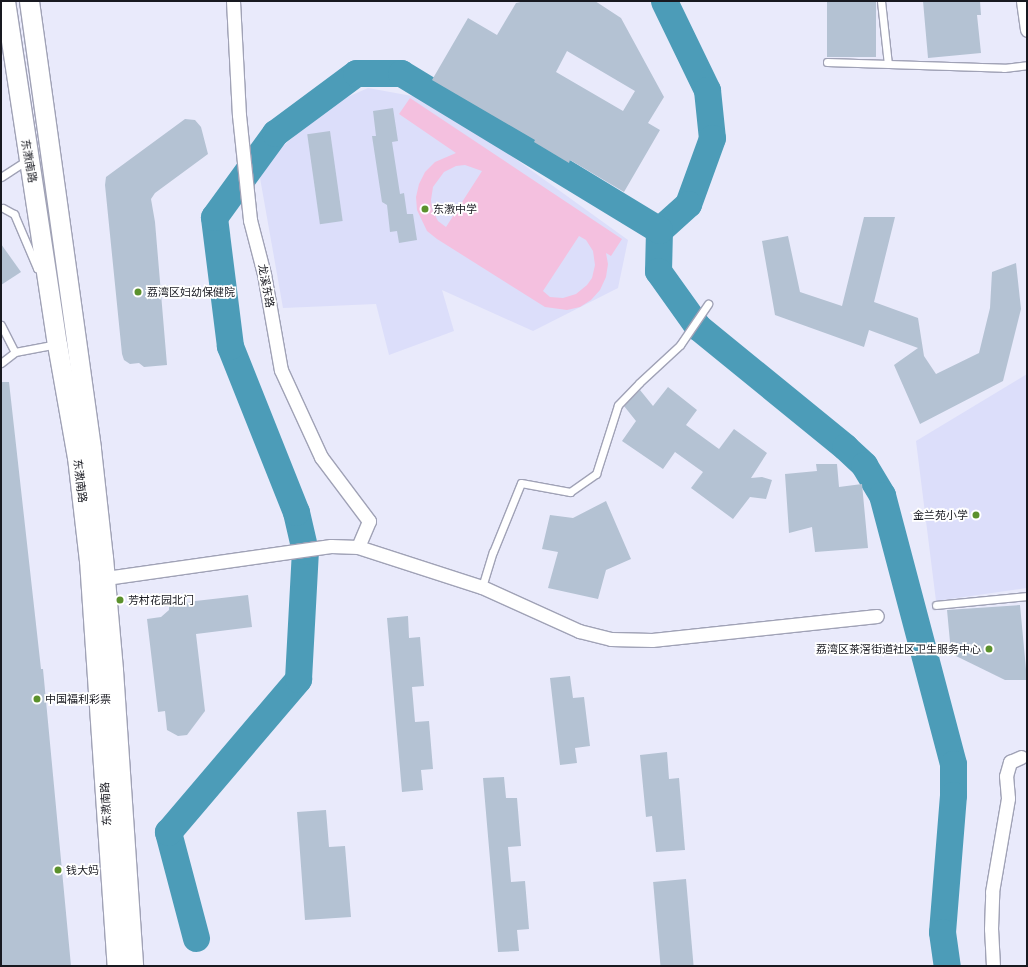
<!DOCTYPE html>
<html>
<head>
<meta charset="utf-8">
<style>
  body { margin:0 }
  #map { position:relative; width:1028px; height:967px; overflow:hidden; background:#e9eafb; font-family:"IBM Plex Sans","Noto Sans SC",sans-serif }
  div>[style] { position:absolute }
  .built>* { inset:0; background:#dcdefa }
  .green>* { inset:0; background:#f4c0df }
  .river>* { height:27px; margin:-13.5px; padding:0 13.5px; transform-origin:13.5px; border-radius:13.5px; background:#4c9cb8 }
  .building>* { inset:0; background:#b4c2d3; transform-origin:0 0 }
  .roads { filter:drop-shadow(1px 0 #a0a2b6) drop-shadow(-1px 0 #a0a2b6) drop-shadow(0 1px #a0a2b6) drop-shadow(0 -1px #a0a2b6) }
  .lane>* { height:7px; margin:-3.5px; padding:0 3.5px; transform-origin:3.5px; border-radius:3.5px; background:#fff }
  .street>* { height:13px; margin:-6.5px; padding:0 6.5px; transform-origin:6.5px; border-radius:6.5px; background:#fff }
  .secondary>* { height:19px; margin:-9.5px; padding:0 9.5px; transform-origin:9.5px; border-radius:9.5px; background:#fff }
  .dots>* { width:11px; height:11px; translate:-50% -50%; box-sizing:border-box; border:2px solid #fff; border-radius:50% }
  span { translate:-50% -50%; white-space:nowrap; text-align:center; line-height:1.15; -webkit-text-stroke:3.5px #fff; paint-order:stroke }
  .street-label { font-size:11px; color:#181920 }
  .poi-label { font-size:11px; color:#181920 }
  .left { translate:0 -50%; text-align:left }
  .right { translate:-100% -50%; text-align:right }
  .frame { position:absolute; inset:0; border:2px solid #181920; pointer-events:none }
</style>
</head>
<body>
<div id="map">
  <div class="built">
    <i style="clip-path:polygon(368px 88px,434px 100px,628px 240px,618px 288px,533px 331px,442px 290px,454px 331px,389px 355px,376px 304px,283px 308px,260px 178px,277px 151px,332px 104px)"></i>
    <i style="clip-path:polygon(1027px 374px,1027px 588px,936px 601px,916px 441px)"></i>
  </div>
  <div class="green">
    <i style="clip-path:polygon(evenodd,410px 98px,622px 239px,611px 256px,606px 253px,608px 264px,606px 277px,600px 290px,591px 300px,580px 307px,567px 310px,545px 307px,437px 239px,427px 231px,417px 210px,416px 197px,419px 184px,425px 172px,435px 162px,456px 153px,399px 114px,410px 98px,465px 165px,482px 171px,446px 227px,438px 221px,432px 209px,431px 200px,433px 187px,444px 172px,456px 166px,465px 165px,410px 98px,579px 236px,586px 240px,593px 251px,595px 265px,592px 278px,587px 285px,576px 294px,563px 298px,550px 297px,543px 291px,579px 236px)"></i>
  </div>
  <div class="river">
    <i style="left:664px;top:1px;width:99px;rotate:64.2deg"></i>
    <i style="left:707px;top:90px;width:48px;rotate:84.1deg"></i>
    <i style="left:712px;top:138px;width:70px;rotate:110deg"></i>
    <i style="left:688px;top:204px;width:39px;rotate:138deg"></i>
    <i style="left:659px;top:230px;width:41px;rotate:91.4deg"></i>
    <i style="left:658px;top:271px;width:69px;rotate:54.5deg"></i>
    <i style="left:698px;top:327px;width:190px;rotate:39.2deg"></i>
    <i style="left:845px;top:447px;width:26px;rotate:43deg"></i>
    <i style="left:864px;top:465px;width:35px;rotate:59deg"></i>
    <i style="left:882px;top:495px;width:278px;rotate:75.2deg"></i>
    <i style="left:953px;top:764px;width:31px;rotate:90deg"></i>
    <i style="left:953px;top:795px;width:137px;rotate:94.6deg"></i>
    <i style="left:942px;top:932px;width:34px;rotate:82deg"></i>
    <i style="left:196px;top:938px;width:110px;rotate:-104.8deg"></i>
    <i style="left:168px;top:832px;width:201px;rotate:-49.6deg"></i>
    <i style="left:298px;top:679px;width:128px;rotate:-86.9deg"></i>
    <i style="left:305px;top:551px;width:40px;rotate:-103deg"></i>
    <i style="left:296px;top:512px;width:179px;rotate:-111.7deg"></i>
    <i style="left:230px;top:346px;width:130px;rotate:-97.1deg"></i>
    <i style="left:214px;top:217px;width:104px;rotate:-54deg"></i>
    <i style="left:275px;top:133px;width:101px;rotate:-36.5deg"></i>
    <i style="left:356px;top:73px;width:45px"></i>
    <i style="left:401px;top:73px;width:302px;rotate:31.3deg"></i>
  </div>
  <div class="building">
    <i style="clip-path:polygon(evenodd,525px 1px,595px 1px,621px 18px,664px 97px,648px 123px,660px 130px,624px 192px,570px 160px,569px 163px,534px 142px,535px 140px,432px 80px,468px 18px,497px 35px,516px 3px,525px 1px,567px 51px,635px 91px,623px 111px,556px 72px,567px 51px)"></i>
    <i style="left:827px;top:1px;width:49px;height:56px"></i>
    <i style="clip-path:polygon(923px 1px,980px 1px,981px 15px,977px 15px,981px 53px,928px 58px)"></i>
    <i style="clip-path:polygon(393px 108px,398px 141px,392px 142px,400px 194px,404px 193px,407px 214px,413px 214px,417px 240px,399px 243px,397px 231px,390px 232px,387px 205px,382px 202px,372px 136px,376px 136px,373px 111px)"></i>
    <i style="clip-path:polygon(185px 119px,195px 120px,201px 127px,208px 154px,155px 193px,151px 199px,155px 222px,167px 365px,144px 367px,139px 363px,130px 364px,124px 360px,122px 354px,105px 185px,106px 177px)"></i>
    <i style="left:330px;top:131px;width:91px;height:23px;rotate:82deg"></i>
    <i style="clip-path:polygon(864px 217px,895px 217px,874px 302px,918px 318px,924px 356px,936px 374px,979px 353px,990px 308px,992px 272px,1016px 263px,1021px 309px,1003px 381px,920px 424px,894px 365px,918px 348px,869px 330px,864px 347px,775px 315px,762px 241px,788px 236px,800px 292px,842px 306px)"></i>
    <i style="clip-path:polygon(1px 244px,21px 272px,1px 285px)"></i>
    <i style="clip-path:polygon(1px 382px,9px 382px,41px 669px,43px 669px,71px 966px,1px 966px)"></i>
    <i style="clip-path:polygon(668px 387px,697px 410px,686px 425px,719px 449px,734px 429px,767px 453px,751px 478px,762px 477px,772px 480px,766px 499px,750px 497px,733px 519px,691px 488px,703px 472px,675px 452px,663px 469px,622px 441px,636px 421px,624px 406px,640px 390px,653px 406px)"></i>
    <i style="clip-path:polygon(816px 464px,837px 464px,839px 487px,862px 484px,868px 548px,815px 552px,812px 527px,789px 533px,785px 474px,817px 471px)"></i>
    <i style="clip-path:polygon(606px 501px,631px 559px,606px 570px,598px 599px,548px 588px,558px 552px,542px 549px,550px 515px,573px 518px)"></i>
    <i style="clip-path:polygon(248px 595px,252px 627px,196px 634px,205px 711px,187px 735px,178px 736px,167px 730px,165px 711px,158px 712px,147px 619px,161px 617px,169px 610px,169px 604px)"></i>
    <i style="clip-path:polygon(1020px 605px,1027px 680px,1005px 680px,954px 655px,950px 642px,947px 610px)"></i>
    <i style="clip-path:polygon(408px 616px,409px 638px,420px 637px,424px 686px,412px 687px,415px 722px,429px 721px,433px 769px,421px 770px,423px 790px,402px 792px,387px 618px)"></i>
    <i style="clip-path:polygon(570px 676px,573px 698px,584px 697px,590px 746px,575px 748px,577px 763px,560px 765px,550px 678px)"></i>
    <i style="clip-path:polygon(667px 752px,669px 779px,679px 778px,685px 850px,656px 852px,652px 816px,646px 817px,640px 755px)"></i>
    <i style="clip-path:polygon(504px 777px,506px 798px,517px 798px,521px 846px,508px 847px,511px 882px,525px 881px,529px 929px,517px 930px,519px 951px,498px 952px,483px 778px)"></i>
    <i style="clip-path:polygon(326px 810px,329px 847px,345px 846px,351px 917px,305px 920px,297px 812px)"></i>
    <i style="left:686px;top:879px;width:87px;height:33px;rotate:85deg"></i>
  </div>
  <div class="roads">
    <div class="lane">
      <i style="left:881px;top:1px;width:63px;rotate:83.7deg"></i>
      <i style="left:827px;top:62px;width:177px;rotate:1.9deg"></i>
      <i style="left:1004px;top:68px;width:23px;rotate:-7deg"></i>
      <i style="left:1px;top:177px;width:31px;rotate:-33deg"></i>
      <i style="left:3px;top:208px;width:13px;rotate:29deg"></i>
      <i style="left:14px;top:214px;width:59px;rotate:66.9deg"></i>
      <i style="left:37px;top:268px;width:6px;rotate:-9deg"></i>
      <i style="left:1px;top:325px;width:30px;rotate:63deg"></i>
      <i style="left:1px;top:363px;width:18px;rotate:-38deg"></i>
      <i style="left:15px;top:352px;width:43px;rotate:-10.8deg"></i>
      <i style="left:482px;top:587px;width:37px;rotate:-73deg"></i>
      <i style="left:493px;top:552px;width:74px;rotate:-67.9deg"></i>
      <i style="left:521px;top:483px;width:50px;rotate:10.4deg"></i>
      <i style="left:570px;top:492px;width:32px;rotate:-35deg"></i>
      <i style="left:596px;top:474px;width:72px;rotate:-72.3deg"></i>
      <i style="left:618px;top:405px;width:30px;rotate:-46deg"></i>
      <i style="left:639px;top:383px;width:56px;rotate:-42.8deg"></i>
      <i style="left:680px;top:345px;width:50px;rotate:-55.7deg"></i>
      <i style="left:936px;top:605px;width:91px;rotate:-5.6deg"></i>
    </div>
    <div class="street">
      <i style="left:233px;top:1px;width:114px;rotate:87deg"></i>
      <i style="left:239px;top:115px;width:106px;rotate:84deg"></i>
      <i style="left:250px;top:220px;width:56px;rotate:75.5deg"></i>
      <i style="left:264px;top:274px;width:97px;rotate:80deg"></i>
      <i style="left:281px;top:370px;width:96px;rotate:65.3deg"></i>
      <i style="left:321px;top:457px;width:80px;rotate:53.1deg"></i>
      <i style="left:369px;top:521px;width:28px;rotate:113deg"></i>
      <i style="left:1023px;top:1px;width:29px;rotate:82deg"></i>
      <i style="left:106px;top:578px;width:227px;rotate:-8.1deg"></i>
      <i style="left:331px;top:546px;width:27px;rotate:2deg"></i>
      <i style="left:358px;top:547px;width:130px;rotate:17.9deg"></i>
      <i style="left:482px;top:587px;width:107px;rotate:24.4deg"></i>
      <i style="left:579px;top:631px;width:33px;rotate:14deg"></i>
      <i style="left:611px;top:639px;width:41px;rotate:1.4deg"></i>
      <i style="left:652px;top:640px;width:226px;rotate:-6.1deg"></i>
      <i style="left:993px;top:966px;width:37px;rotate:-93deg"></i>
      <i style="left:991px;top:929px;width:37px;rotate:-88deg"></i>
      <i style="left:992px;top:892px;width:95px;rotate:-80.3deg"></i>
      <i style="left:1008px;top:798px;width:22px;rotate:-95deg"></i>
      <i style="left:1006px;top:776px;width:15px;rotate:-74deg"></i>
      <i style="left:1010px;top:762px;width:12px;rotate:-24deg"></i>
    </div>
    <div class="secondary">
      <i style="left:5px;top:1px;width:347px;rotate:81.4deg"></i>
      <i style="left:57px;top:344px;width:115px;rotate:80deg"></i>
      <i style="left:77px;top:457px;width:104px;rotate:83.4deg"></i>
      <i style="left:89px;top:560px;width:407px;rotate:86.1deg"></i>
      <i style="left:29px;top:1px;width:452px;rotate:82.1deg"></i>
      <i style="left:91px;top:449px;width:109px;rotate:83.7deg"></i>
      <i style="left:103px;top:557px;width:113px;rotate:84.9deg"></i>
      <i style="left:113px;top:670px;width:297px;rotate:86.1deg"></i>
    </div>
  </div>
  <div class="dots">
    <i style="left:425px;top:209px;background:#5b912c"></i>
    <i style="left:138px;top:292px;background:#5b912c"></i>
    <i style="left:976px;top:515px;background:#5b912c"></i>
    <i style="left:120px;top:600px;background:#5b912c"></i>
    <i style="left:989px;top:649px;background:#5b912c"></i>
    <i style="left:37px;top:699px;background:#5b912c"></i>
    <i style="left:58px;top:870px;background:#5b912c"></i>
  </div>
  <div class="street-label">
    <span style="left:29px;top:161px;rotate:80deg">东漖南路</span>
    <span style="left:266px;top:286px;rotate:79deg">龙溪东路</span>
    <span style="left:80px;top:481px;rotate:83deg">东漖南路</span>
    <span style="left:106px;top:804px;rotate:-93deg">东漖南路</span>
  </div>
  <div class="poi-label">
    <span class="left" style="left:433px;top:209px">东漖中学</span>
    <span class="left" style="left:147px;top:292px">荔湾区妇幼保健院</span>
    <span class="right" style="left:968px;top:515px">金兰苑小学</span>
    <span class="left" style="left:128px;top:600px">芳村花园北门</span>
    <span class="right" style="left:981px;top:649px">荔湾区茶滘街道社区卫生服务中心</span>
    <span class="left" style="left:45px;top:699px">中国福利彩票</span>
    <span class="left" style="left:66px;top:870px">钱大妈</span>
  </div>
  <div class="frame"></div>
</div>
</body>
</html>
